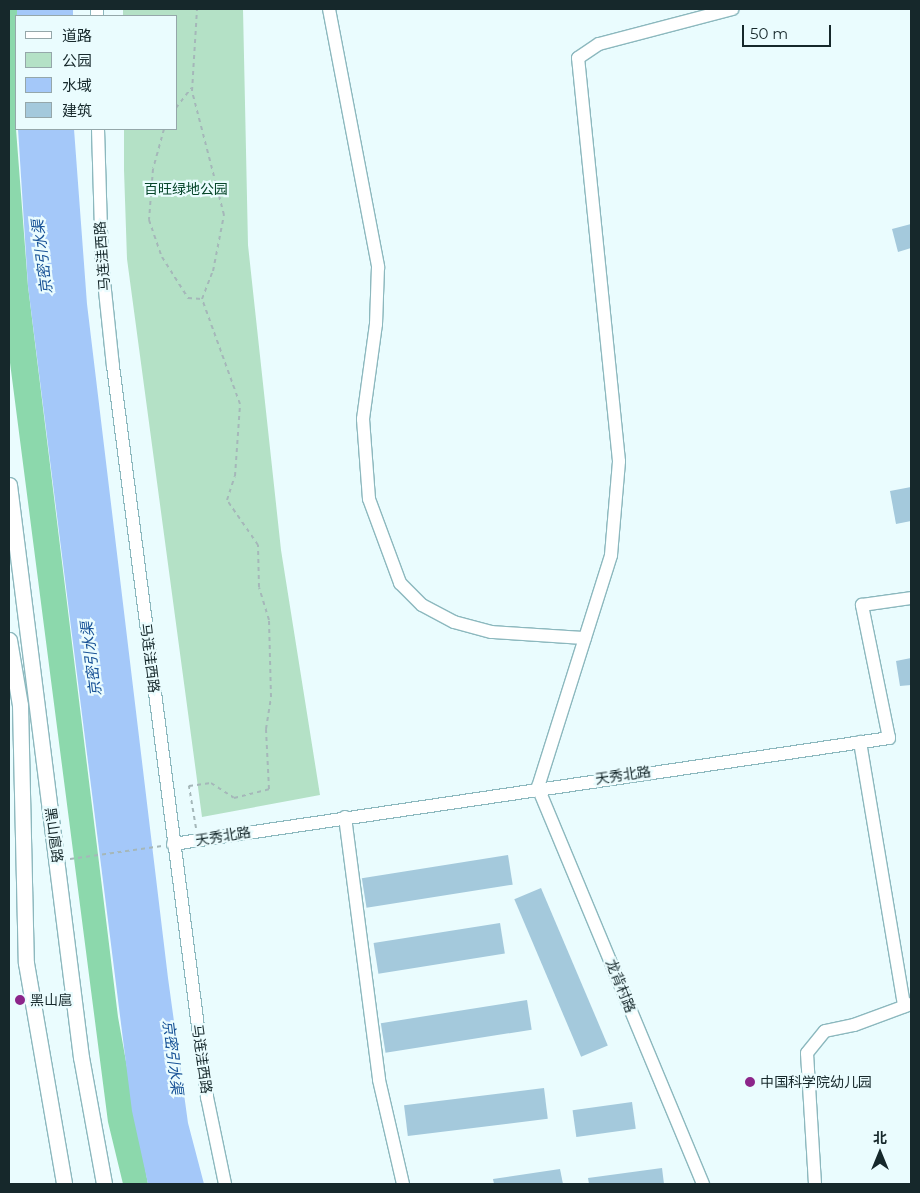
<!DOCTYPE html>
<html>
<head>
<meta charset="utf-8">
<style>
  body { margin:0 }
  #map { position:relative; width:920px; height:1193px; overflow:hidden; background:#eafcfe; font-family:Montserrat,"Noto Sans SC",sans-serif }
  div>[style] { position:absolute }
  .green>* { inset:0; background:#b4e1c6 }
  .forest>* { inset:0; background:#8cd8ac }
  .water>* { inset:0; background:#a4c8f9; transform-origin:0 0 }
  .building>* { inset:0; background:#a4c9dc; transform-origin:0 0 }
  .path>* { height:2px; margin-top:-1px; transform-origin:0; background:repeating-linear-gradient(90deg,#a5b7b9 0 4px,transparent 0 8px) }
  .roads { filter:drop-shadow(1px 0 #8cb8be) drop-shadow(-1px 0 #8cb8be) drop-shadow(0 1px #8cb8be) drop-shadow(0 -1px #8cb8be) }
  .minor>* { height:12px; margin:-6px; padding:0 6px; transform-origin:6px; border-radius:6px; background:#fff }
  .major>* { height:15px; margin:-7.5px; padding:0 7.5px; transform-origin:7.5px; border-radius:7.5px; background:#fff }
  .dots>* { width:14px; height:14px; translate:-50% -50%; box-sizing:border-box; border:2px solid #eafcfe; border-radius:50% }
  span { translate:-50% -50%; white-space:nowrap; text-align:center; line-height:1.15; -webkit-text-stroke:4.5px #eafcfe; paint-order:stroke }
  .park-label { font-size:14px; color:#07462a }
  .street-label { font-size:14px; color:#16282b }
  .poi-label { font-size:14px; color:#16282b }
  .left { translate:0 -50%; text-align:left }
  .water-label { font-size:15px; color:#155095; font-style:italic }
  .frame { position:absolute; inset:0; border:10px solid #16282b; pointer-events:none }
  .legend { position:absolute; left:15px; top:15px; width:162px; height:115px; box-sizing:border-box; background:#eafcfe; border:1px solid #95a7aa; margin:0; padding:6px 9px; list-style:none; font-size:15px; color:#16282b }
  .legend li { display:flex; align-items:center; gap:10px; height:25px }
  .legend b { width:25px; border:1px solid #95a7aa }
  .north { position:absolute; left:855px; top:1128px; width:50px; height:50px; -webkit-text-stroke:4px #eafcfe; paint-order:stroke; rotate:0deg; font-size:14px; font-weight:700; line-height:20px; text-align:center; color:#16282b }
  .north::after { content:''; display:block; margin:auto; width:18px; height:22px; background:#16282b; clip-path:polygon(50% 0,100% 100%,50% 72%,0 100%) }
  .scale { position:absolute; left:742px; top:25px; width:89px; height:22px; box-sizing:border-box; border:2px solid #16282b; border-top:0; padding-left:6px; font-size:15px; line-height:18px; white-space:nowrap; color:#16282b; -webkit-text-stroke:4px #eafcfe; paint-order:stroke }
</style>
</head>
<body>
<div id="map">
  <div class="green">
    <i style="clip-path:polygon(123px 9px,243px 9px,248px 245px,281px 550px,320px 795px,202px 817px,127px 259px,124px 170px,124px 129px,176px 129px,176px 16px,123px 16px)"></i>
  </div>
  <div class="forest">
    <i style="clip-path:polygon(9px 9px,17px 9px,16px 129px,28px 286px,118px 1017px,148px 1184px,123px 1184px,108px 1122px,9px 355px)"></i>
  </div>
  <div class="water">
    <i style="left:17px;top:9px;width:56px;height:7px"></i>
    <i style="clip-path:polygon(18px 129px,74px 129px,87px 304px,168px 978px,188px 1123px,204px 1184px,148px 1184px,132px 1111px,28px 286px)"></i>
  </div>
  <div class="building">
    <i style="clip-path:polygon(911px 224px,911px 248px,898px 252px,892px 229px)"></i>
    <i style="clip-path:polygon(911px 487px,911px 521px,896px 524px,890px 491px)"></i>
    <i style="clip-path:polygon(911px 658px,911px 685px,900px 686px,896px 661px)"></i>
    <i style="left:508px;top:855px;width:30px;height:148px;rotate:81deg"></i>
    <i style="left:541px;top:888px;width:171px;height:29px;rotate:67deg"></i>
    <i style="left:500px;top:923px;width:31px;height:128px;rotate:81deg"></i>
    <i style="left:527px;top:1000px;width:30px;height:148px;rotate:81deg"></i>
    <i style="left:544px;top:1088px;width:31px;height:141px;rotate:83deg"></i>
    <i style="left:632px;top:1102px;width:27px;height:60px;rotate:82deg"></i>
    <i style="clip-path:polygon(662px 1168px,664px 1184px,589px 1184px,588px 1178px)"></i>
    <i style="clip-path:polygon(560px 1169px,563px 1184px,494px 1184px,493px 1179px)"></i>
  </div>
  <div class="path">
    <i style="left:176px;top:108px;width:25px;rotate:-53deg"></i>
    <i style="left:164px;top:129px;width:41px;rotate:105.4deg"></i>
    <i style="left:153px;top:169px;width:51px;rotate:94.5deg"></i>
    <i style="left:149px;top:220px;width:39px;rotate:71deg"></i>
    <i style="left:162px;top:257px;width:49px;rotate:57.6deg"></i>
    <i style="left:188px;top:298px;width:14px;rotate:4deg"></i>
    <i style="left:202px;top:299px;width:30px;rotate:-69deg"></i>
    <i style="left:213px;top:271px;width:57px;rotate:-78.9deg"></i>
    <i style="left:224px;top:215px;width:128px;rotate:-104.5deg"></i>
    <i style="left:192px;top:91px;width:82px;rotate:-86.5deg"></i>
    <i style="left:196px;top:828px;width:43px;rotate:-99.5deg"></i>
    <i style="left:189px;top:786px;width:22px;rotate:-8deg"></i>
    <i style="left:211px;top:783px;width:27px;rotate:33deg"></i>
    <i style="left:234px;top:798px;width:36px;rotate:-14deg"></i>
    <i style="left:269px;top:789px;width:60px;rotate:-92.9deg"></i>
    <i style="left:266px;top:729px;width:32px;rotate:-81deg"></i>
    <i style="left:271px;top:697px;width:77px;rotate:-91.5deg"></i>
    <i style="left:269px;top:620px;width:34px;rotate:-107deg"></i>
    <i style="left:259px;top:587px;width:42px;rotate:-91.4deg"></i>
    <i style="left:258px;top:545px;width:55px;rotate:-124.6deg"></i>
    <i style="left:227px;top:500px;width:25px;rotate:-72deg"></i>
    <i style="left:235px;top:476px;width:72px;rotate:-86deg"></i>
    <i style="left:240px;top:404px;width:112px;rotate:-109.9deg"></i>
    <i style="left:70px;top:859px;width:93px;rotate:-8deg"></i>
  </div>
  <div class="roads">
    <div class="minor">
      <i style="left:97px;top:9px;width:7px;rotate:90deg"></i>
      <i style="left:329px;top:9px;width:263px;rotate:79.2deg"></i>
      <i style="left:378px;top:267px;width:57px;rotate:92deg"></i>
      <i style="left:376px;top:324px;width:96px;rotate:97.8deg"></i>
      <i style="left:363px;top:419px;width:80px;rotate:85.7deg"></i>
      <i style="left:369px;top:499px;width:90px;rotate:69.7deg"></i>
      <i style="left:400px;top:583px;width:31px;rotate:45deg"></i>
      <i style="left:422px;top:605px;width:36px;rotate:28deg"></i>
      <i style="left:454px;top:622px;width:39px;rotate:15deg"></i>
      <i style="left:492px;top:632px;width:93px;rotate:3.7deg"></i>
      <i style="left:98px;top:129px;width:133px;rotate:88.3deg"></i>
      <i style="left:102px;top:262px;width:105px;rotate:84deg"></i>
      <i style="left:113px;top:366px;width:737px;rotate:82.67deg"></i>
      <i style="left:207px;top:1097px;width:89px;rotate:78.3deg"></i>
      <i style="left:860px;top:742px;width:268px;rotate:80.5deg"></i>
      <i style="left:345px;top:817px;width:265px;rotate:82.6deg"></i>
      <i style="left:379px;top:1080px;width:107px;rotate:77deg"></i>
      <i style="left:173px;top:844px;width:724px;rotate:-8.42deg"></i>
      <i style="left:889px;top:738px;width:136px;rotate:-101.5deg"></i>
      <i style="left:862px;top:605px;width:49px;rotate:-8.1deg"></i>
      <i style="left:703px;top:1184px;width:430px;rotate:-112.6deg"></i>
      <i style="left:538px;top:787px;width:243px;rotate:-72.5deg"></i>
      <i style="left:611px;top:555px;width:94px;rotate:-85.1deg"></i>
      <i style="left:619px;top:461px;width:405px;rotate:-95.8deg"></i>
      <i style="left:578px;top:58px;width:25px;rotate:-34deg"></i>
      <i style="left:599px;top:44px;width:138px;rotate:-14.7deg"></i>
      <i style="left:815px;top:1184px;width:131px;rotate:-93.5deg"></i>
      <i style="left:807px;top:1053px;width:28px;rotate:-51deg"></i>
      <i style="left:825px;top:1031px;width:30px;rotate:-12deg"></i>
      <i style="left:854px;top:1025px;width:61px;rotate:-20.2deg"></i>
    </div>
    <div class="major">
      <i style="left:9px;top:485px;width:577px;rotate:82.83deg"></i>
      <i style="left:81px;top:1057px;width:129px;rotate:79.7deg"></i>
      <i style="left:9px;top:640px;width:66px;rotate:80.4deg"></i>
      <i style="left:20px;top:705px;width:258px;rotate:88.7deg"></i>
      <i style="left:26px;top:963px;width:224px;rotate:80.2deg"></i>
    </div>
  </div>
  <div class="dots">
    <i style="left:20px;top:1000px;background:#8c258a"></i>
    <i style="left:750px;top:1082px;background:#8c258a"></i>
  </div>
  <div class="park-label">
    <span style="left:186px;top:189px">百旺绿地公园</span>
  </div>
  <div class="street-label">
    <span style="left:102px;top:256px;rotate:-94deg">马连洼西路</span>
    <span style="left:150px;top:658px;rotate:83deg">马连洼西路</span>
    <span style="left:623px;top:775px;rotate:-8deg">天秀北路</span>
    <span style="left:54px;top:835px;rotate:82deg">黑山扈路</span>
    <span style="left:223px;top:836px;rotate:-9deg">天秀北路</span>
    <span style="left:621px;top:986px;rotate:68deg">龙背村路</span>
    <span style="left:202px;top:1059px;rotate:82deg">马连洼西路</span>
  </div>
  <div class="poi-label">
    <span class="left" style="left:30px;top:1000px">黑山扈</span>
    <span class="left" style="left:760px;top:1082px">中国科学院幼儿园</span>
  </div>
  <div class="water-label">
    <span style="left:42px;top:257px;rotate:-97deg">京密引水渠</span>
    <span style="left:91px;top:659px;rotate:-97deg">京密引水渠</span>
    <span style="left:173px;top:1057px;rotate:83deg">京密引水渠</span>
  </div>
  <div class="frame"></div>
  <ul class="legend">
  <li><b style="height:6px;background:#fff"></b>道路</li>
  <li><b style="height:14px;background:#b4e1c6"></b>公园</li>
  <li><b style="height:14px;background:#a4c8f9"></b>水域</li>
  <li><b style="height:14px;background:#a4c9dc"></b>建筑</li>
  </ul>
  <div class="north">北</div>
  <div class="scale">50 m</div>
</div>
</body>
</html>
